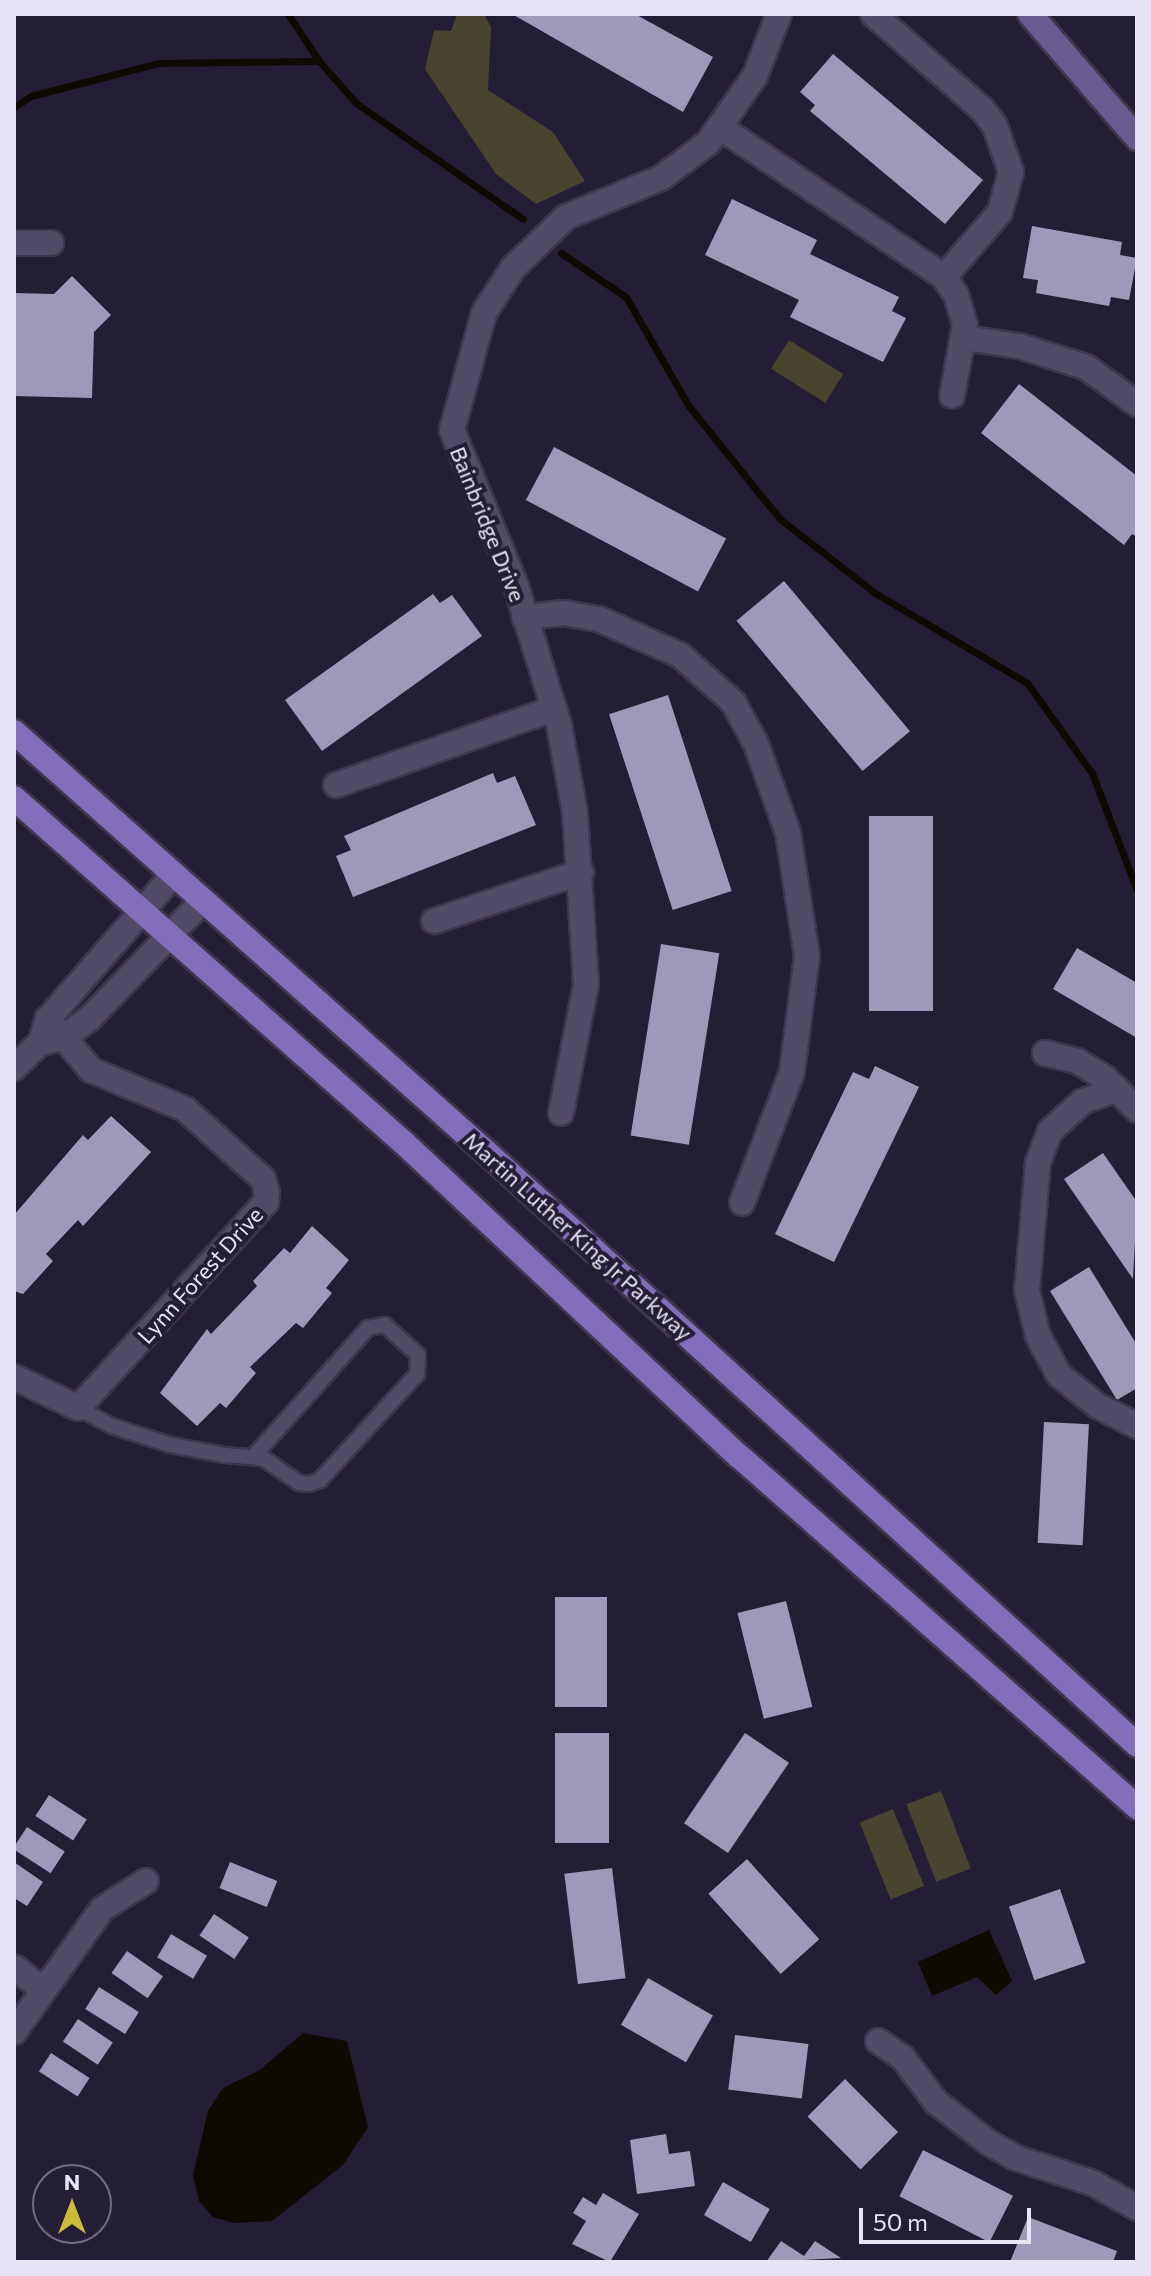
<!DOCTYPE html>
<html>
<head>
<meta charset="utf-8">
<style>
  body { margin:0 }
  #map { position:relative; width:1151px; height:2276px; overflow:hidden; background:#241d36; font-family:Commissioner,sans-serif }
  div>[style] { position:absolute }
  .green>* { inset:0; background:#48442d; transform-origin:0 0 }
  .water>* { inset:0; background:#0e0a00 }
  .stream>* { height:7px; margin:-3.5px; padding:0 3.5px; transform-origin:3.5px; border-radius:3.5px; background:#0e0a00 }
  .building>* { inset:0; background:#9f98b8; transform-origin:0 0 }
  .roads { filter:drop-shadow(2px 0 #3d374d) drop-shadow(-2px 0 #3d374d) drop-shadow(0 2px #3d374d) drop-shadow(0 -2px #3d374d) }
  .lane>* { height:14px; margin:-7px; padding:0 7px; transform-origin:7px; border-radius:7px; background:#514b68 }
  .street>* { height:24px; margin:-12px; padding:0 12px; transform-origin:12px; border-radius:12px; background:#514b68 }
  .secondary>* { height:24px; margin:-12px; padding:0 12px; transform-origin:12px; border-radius:12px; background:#6a5c91 }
  .primary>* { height:24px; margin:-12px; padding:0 12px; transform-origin:12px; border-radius:12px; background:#826ebb }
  span { translate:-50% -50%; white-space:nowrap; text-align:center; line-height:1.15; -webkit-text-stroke:8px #241d36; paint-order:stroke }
  .street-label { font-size:22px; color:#e7e4f5 }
  .frame { position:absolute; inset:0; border:16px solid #e7e4f5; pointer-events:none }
  .north { position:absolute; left:32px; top:2164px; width:80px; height:80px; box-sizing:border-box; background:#241d36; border:2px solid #726d82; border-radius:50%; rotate:0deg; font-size:22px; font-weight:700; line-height:32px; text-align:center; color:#e7e4f5 }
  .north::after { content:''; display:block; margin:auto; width:28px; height:36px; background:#cbba39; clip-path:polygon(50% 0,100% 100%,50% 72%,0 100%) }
  .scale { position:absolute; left:859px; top:2208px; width:172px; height:36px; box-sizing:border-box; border:4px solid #e7e4f5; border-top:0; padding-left:10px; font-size:24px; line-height:28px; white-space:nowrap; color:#e7e4f5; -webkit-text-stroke:6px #241d36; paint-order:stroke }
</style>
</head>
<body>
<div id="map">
  <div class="green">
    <i style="clip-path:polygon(457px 14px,484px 14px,491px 27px,488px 90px,553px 132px,585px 181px,536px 204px,496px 174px,425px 69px,434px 30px,451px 31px)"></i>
    <i style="left:789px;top:340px;width:64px;height:34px;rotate:32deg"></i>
    <i style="left:941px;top:1791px;width:83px;height:37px;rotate:69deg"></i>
    <i style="left:893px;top:1809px;width:83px;height:36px;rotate:68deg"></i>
  </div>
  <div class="water">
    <i style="clip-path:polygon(989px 1930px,1012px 1981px,996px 1995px,977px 1977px,932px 1996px,918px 1962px)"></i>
    <i style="clip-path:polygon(303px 2033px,347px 2041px,368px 2127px,343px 2165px,272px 2221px,233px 2223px,213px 2217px,199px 2201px,193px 2175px,208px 2111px,223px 2088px,260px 2070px)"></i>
  </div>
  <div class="stream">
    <i style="left:288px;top:14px;width:56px;rotate:56.6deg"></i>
    <i style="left:319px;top:61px;width:56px;rotate:48.6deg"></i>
    <i style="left:356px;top:103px;width:203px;rotate:34.8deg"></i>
    <i style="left:14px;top:107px;width:20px;rotate:-33deg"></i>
    <i style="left:31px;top:96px;width:132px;rotate:-14.5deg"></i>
    <i style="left:159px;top:63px;width:160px;rotate:-0.7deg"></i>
    <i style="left:561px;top:253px;width:78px;rotate:34.1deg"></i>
    <i style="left:626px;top:297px;width:125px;rotate:60.1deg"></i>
    <i style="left:688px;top:405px;width:146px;rotate:51.1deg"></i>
    <i style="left:780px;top:519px;width:120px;rotate:37.9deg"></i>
    <i style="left:875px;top:593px;width:177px;rotate:30.6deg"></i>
    <i style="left:1027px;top:683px;width:111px;rotate:54.2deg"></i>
    <i style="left:1092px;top:773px;width:125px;rotate:69deg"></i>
  </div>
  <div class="building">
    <i style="clip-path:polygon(512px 14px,635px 14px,713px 57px,683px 112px)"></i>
    <i style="clip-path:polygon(833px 54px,983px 180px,945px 224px,810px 111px,815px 105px,800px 92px)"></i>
    <i style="clip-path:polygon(732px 199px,817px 240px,810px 254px,899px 297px,892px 311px,906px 318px,883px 362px,790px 317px,799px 300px,705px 255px)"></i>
    <i style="clip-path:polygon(1032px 226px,1122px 242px,1120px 255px,1137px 258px,1129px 300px,1111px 297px,1109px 306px,1036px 293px,1038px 280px,1023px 278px)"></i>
    <i style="clip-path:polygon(72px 276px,111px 315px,94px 332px,92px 398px,14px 396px,14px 293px,54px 294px)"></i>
    <i style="clip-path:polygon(1019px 384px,1137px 476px,1137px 537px,1132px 534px,1124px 545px,981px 433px)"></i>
    <i style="left:554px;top:447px;width:195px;height:60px;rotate:28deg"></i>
    <i style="left:784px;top:581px;width:196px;height:62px;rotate:50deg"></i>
    <i style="clip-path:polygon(433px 594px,440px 603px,452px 595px,482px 636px,322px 751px,285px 700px)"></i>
    <i style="left:668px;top:695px;width:206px;height:62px;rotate:72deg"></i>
    <i style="clip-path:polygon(493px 773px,497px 783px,515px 776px,536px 825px,353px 897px,336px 856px,351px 850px,344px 836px)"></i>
    <i style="left:869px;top:816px;width:64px;height:195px"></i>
    <i style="left:661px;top:944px;width:59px;height:194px;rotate:9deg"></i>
    <i style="clip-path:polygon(1077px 948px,1137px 983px,1137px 1038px,1053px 989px)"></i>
    <i style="clip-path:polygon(875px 1066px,919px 1087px,834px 1262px,775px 1234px,853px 1072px,869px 1079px)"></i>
    <i style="clip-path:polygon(111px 1116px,151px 1152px,83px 1226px,78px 1220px,46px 1254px,53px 1261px,23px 1294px,14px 1291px,14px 1215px,83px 1135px,88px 1140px)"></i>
    <i style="clip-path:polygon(1103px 1153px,1137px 1202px,1133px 1279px,1064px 1179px)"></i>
    <i style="clip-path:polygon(312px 1226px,349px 1260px,326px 1288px,332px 1293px,303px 1328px,296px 1323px,250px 1367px,256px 1373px,226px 1408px,220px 1403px,197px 1426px,160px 1393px,207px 1329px,211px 1334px,257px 1286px,253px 1281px,284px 1248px,290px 1253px)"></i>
    <i style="clip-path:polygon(1089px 1267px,1137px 1345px,1137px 1388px,1117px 1400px,1050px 1291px)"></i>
    <i style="left:1044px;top:1422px;width:45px;height:121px;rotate:3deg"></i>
    <i style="left:555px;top:1597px;width:52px;height:110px"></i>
    <i style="left:786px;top:1601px;width:109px;height:50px;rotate:76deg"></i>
    <i style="left:555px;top:1733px;width:54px;height:110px"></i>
    <i style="left:745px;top:1733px;width:53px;height:109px;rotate:34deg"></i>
    <i style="left:49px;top:1795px;width:45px;height:25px;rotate:33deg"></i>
    <i style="left:27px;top:1827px;width:45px;height:26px;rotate:33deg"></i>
    <i style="left:747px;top:1859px;width:108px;height:52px;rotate:48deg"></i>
    <i style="clip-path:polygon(14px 1862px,43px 1882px,27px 1906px,14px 1898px)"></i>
    <i style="left:230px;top:1862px;width:51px;height:28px;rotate:22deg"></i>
    <i style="left:612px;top:1868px;width:111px;height:48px;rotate:83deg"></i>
    <i style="left:1060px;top:1889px;width:78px;height:54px;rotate:71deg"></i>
    <i style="left:214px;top:1914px;width:42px;height:26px;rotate:34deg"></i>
    <i style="left:171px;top:1934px;width:42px;height:27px;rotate:31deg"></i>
    <i style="left:127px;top:1951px;width:44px;height:27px;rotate:35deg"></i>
    <i style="left:648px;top:1978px;width:75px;height:54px;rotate:30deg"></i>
    <i style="left:99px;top:1987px;width:47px;height:26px;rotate:32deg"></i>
    <i style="left:78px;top:2019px;width:42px;height:27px;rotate:34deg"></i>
    <i style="left:735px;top:2035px;width:74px;height:55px;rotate:7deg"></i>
    <i style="left:51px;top:2053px;width:46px;height:22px;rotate:33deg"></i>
    <i style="left:845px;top:2079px;width:75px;height:53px;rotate:45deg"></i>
    <i style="clip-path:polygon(666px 2134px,669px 2154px,690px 2151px,695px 2186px,637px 2194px,630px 2140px)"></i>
    <i style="left:923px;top:2150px;width:101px;height:52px;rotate:27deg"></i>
    <i style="left:723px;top:2182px;width:54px;height:38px;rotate:30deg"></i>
    <i style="clip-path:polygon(603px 2193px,639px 2214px,610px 2262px,572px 2244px,586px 2221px,573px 2213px,583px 2197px,596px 2205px)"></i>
    <i style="clip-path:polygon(1028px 2217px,1117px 2251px,1113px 2262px,1010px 2262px)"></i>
    <i style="clip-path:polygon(781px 2241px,804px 2256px,815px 2241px,841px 2258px,766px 2262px)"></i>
  </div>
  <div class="roads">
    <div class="lane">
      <i style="left:78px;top:1408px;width:38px;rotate:28deg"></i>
      <i style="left:112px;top:1426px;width:62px;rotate:17.9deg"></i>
      <i style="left:171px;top:1445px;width:55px;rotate:10.5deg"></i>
      <i style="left:225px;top:1455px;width:38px;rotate:5deg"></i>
      <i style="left:263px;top:1458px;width:44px;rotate:34.8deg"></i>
      <i style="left:299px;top:1483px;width:10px;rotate:6deg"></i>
      <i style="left:309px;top:1484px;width:12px;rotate:-20deg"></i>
      <i style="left:320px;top:1480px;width:144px;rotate:-47.5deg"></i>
      <i style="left:417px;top:1374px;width:19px;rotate:-87deg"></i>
      <i style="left:418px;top:1355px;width:45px;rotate:-137.7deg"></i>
      <i style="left:385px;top:1325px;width:17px;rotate:170deg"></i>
      <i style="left:368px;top:1328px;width:173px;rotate:131.7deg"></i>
    </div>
    <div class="street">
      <i style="left:873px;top:14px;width:146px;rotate:41.1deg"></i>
      <i style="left:983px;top:110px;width:20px;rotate:53deg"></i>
      <i style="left:995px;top:126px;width:49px;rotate:70.8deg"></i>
      <i style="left:1011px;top:172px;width:41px;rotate:105.4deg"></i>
      <i style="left:1000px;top:212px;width:86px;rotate:130.7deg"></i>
      <i style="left:721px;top:128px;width:268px;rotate:33.7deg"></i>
      <i style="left:944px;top:277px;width:22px;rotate:56deg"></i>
      <i style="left:956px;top:295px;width:31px;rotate:73deg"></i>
      <i style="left:965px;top:325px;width:72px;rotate:100.4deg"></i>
      <i style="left:14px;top:243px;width:37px"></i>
      <i style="left:964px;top:338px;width:56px;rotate:8.3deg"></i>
      <i style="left:1019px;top:346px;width:70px;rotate:17.4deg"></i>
      <i style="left:1086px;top:367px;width:63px;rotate:36deg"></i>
      <i style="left:524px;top:617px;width:40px;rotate:-5.7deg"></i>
      <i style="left:564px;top:613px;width:36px;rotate:10deg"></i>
      <i style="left:599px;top:619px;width:89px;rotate:24deg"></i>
      <i style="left:680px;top:655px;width:71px;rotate:41.6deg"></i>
      <i style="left:733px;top:702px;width:48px;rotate:61.3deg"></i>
      <i style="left:756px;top:744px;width:95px;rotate:70.2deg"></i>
      <i style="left:788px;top:833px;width:124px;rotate:81.2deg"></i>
      <i style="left:807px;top:956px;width:117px;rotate:97.4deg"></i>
      <i style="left:792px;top:1072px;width:140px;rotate:110.9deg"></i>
      <i style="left:336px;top:785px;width:230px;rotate:-19.3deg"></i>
      <i style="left:434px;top:921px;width:155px;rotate:-18.4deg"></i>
      <i style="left:43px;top:1034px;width:16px;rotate:-72deg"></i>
      <i style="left:48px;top:1019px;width:192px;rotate:-49deg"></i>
      <i style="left:1045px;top:1053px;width:33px;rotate:14deg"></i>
      <i style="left:1077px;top:1061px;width:33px;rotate:31deg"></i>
      <i style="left:1105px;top:1078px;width:45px;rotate:45deg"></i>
      <i style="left:14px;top:1068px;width:35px;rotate:-44deg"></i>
      <i style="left:39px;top:1044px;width:26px;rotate:-16deg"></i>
      <i style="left:64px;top:1037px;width:31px;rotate:-36deg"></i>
      <i style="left:89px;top:1019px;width:164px;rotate:-46deg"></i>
      <i style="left:1117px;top:1089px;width:37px;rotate:160deg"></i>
      <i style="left:1082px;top:1102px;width:43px;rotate:137.8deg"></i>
      <i style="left:1050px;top:1131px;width:33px;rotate:111deg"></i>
      <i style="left:1038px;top:1162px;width:129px;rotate:94.9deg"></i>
      <i style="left:1027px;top:1291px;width:46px;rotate:76.3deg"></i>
      <i style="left:1038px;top:1336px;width:44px;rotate:61.7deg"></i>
      <i style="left:1059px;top:1375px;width:50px;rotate:38.5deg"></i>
      <i style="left:1098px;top:1406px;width:44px;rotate:27.1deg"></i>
      <i style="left:561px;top:1113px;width:131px;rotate:-79deg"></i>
      <i style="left:586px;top:984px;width:171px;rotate:-93.7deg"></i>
      <i style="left:575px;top:813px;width:89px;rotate:-100.3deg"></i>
      <i style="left:559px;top:725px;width:145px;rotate:-107.2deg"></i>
      <i style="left:516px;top:586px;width:169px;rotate:-112.3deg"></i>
      <i style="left:452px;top:430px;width:121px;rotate:-74.7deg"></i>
      <i style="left:484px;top:313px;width:54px;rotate:-57.2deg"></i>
      <i style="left:513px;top:268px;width:74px;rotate:-43.9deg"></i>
      <i style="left:566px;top:217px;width:103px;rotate:-22.3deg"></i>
      <i style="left:661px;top:178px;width:59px;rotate:-36.7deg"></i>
      <i style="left:708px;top:143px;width:82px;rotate:-55deg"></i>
      <i style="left:755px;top:76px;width:66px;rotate:-68.8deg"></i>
      <i style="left:14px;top:1377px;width:71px;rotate:25.8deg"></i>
      <i style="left:78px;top:1408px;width:279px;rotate:-47.6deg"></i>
      <i style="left:266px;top:1202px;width:9px;rotate:-84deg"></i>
      <i style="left:267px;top:1193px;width:15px;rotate:-106deg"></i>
      <i style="left:263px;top:1179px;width:105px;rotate:-138.1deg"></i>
      <i style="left:185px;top:1109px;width:102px;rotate:-157.5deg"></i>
      <i style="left:91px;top:1070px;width:67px;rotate:-130.1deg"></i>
      <i style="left:14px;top:1967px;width:34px;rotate:38deg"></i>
      <i style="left:14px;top:2032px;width:151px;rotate:-54.4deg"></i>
      <i style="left:102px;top:1909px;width:52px;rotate:-32.5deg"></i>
      <i style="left:878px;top:2041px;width:30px;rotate:34deg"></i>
      <i style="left:903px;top:2058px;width:55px;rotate:53.1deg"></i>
      <i style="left:936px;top:2102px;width:67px;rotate:37.7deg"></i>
      <i style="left:989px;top:2143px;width:31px;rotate:29deg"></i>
      <i style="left:1016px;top:2158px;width:81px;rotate:18deg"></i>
      <i style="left:1093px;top:2183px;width:51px;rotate:29.6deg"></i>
    </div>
    <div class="secondary">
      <i style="left:1030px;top:14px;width:164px;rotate:49.2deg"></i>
    </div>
    <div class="primary">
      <i style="left:14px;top:732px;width:630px;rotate:41.66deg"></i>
      <i style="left:485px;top:1151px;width:882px;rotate:42.33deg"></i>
      <i style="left:14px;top:798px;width:521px;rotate:41.5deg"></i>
      <i style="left:404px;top:1143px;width:458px;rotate:43.1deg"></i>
      <i style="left:739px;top:1456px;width:531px;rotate:41.41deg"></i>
    </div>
  </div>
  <div class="street-label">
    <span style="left:488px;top:524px;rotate:68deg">Bainbridge Drive</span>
    <span style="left:578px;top:1236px;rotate:42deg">Martin Luther King Jr Parkway</span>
    <span style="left:200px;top:1275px;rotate:-48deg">Lynn Forest Drive</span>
  </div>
  <div class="frame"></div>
  <div class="north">N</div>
  <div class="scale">50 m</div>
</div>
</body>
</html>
